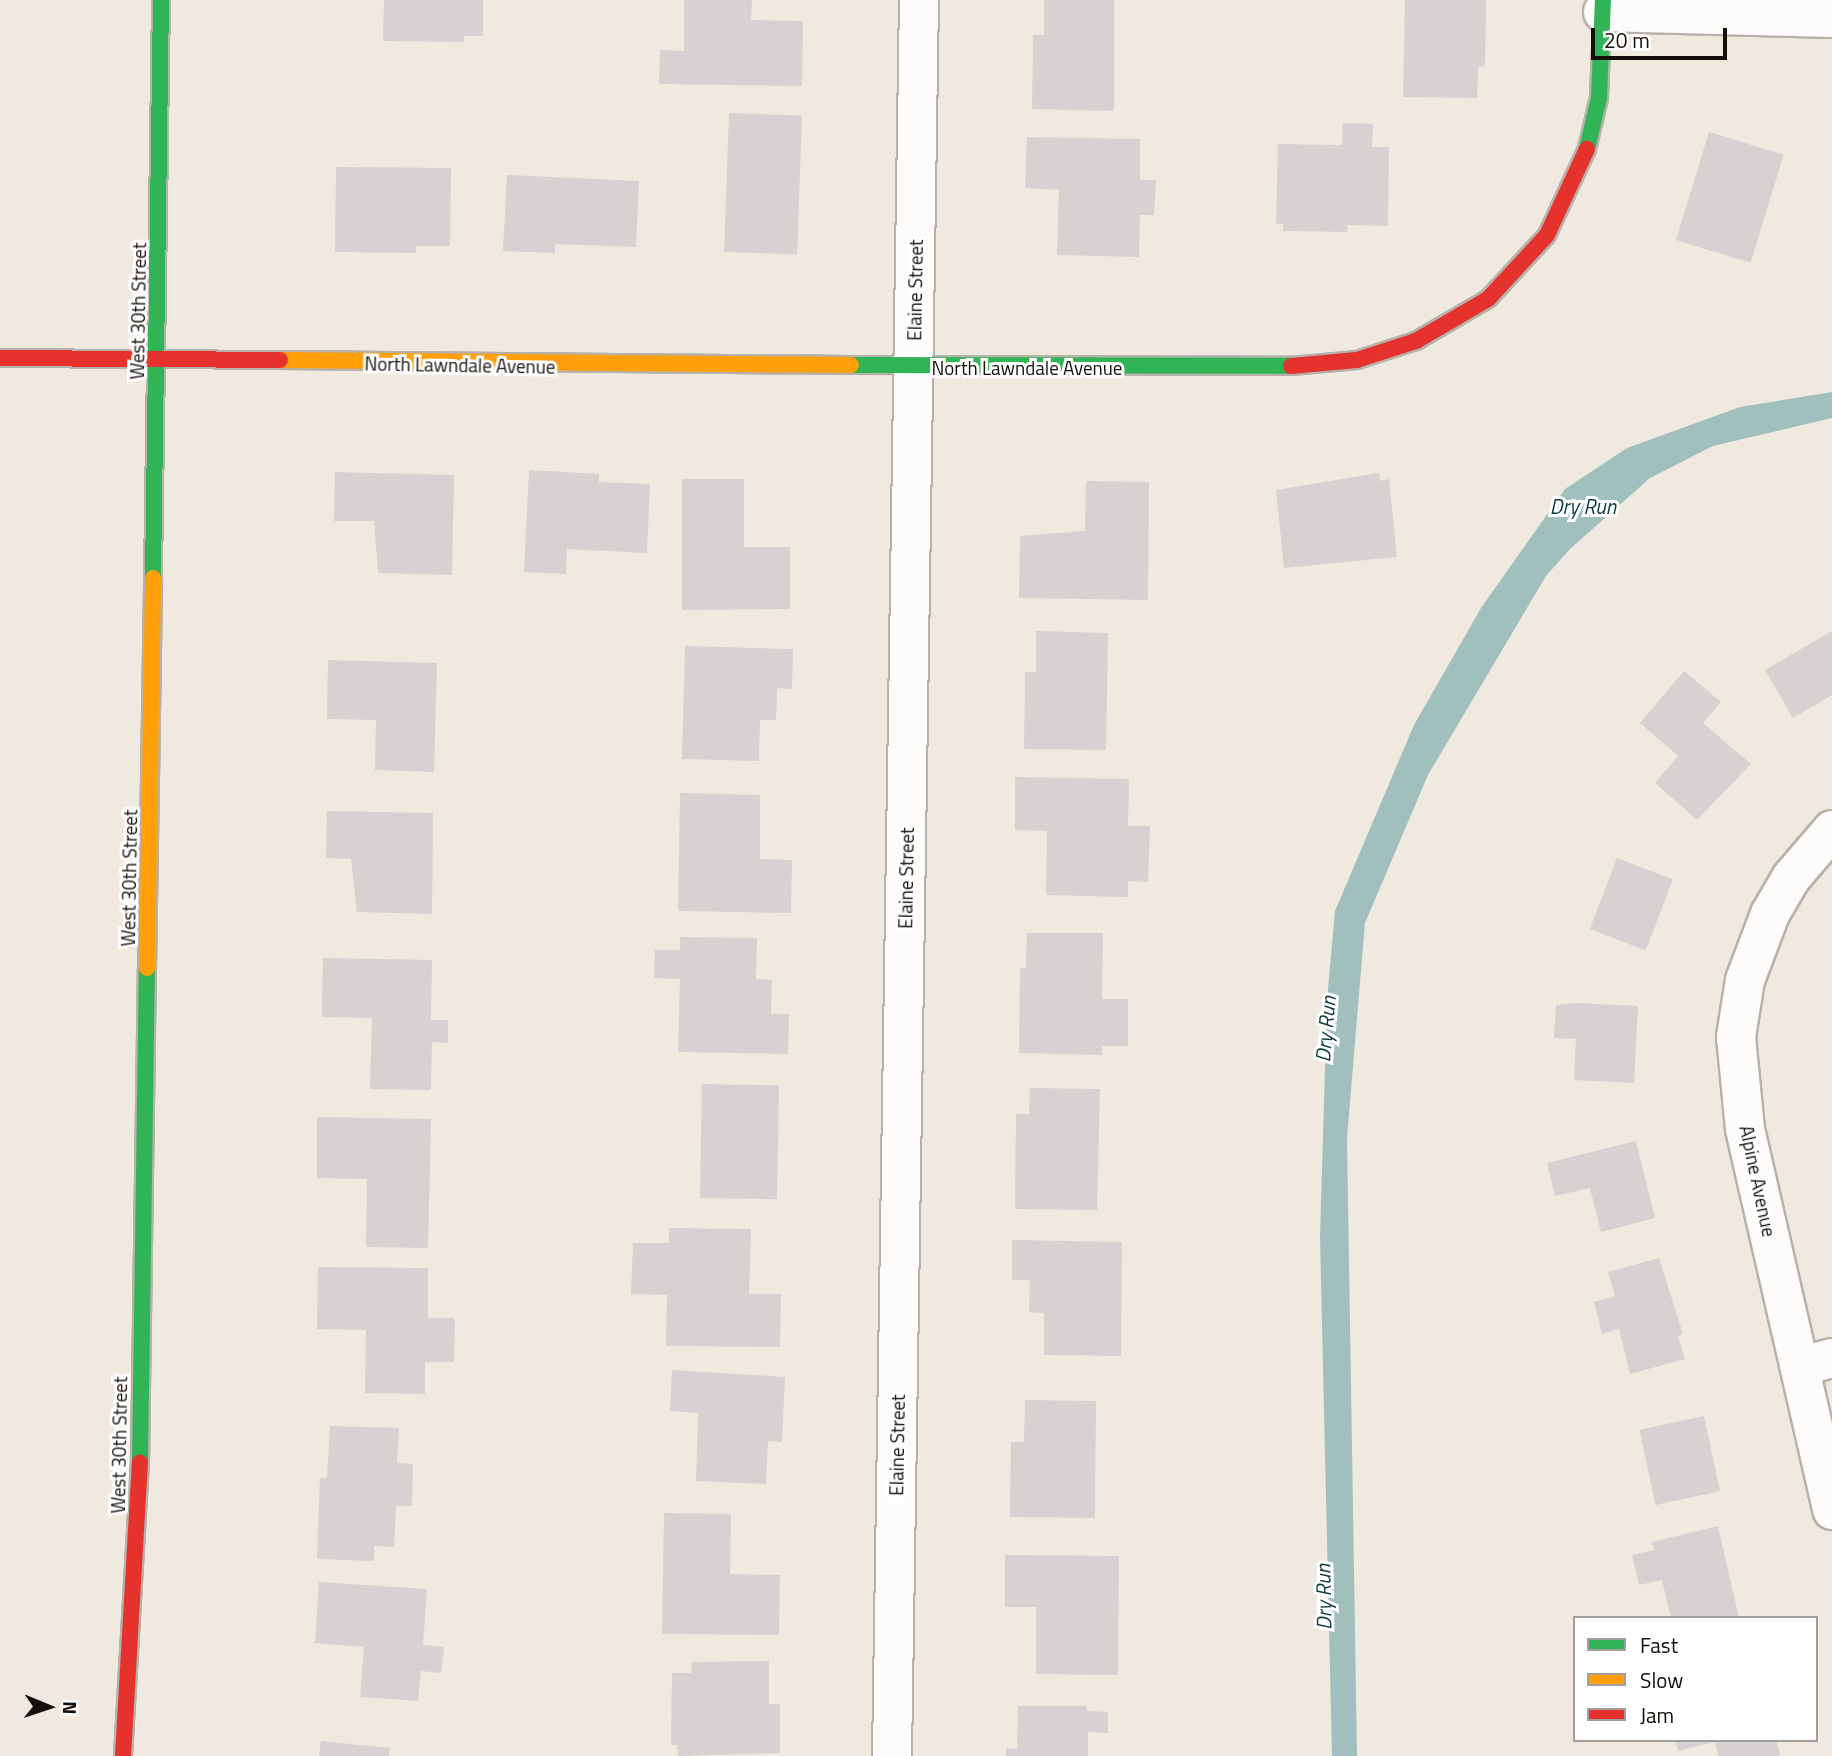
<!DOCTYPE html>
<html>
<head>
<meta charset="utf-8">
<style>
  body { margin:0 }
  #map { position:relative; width:1832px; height:1756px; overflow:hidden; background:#efe9e0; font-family:"Titillium Web",sans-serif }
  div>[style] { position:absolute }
  .water>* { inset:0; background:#a1c0bd }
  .building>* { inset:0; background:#d5d2d1; transform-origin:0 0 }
  .roads { filter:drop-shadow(2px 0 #b6b1ab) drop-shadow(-2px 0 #b6b1ab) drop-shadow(0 2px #b6b1ab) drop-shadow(0 -2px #b6b1ab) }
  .street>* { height:38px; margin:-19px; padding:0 19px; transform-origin:19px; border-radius:19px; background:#fdfcfa }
  .fast>* { height:16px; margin:-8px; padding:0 8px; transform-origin:8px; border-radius:8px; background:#30b455 }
  .slow>* { height:16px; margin:-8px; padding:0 8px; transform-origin:8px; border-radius:8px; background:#ff9f0a }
  .jam>* { height:16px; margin:-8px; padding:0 8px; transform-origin:8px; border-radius:8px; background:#e5322d }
  span { translate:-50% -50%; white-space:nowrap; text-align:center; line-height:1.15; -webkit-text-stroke:6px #fff; paint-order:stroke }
  .street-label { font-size:19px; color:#130f0a }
  .water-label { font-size:21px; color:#0c3b3b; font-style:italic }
  .legend { position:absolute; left:1573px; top:1616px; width:245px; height:126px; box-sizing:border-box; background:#fff; border:2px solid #a19f9d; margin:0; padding:9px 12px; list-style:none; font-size:21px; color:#130f0a }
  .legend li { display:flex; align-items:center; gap:14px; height:35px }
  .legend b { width:35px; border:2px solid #a19f9d }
  .north { position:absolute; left:14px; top:1672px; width:70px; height:70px; -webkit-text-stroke:5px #fff; paint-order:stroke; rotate:92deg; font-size:19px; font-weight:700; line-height:28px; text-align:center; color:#130f0a }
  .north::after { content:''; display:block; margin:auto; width:24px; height:32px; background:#130f0a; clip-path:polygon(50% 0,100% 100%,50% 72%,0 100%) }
  .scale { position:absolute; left:1591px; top:28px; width:136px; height:32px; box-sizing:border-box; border:4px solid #130f0a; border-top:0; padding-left:9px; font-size:21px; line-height:24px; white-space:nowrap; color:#130f0a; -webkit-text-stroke:5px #fff; paint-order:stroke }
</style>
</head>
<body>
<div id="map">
  <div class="water">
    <i style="clip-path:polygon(1832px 392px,1832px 418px,1713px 446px,1650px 478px,1570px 549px,1546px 576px,1428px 775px,1365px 923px,1347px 1138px,1357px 1756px,1332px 1756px,1320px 1237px,1327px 1000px,1335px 911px,1414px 725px,1481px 608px,1565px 489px,1627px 448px,1740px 407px)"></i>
  </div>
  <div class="building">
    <i style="clip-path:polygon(384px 0,483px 0,483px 36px,464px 36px,464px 42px,383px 41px)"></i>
    <i style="clip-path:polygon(684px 0,752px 0,751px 20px,803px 21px,802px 86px,659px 84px,660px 50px,684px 51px)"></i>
    <i style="clip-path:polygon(1044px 0,1114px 0,1114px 111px,1032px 109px,1033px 35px,1044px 35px)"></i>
    <i style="clip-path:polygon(1405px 0,1486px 0,1485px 66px,1478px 67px,1477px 98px,1403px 97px)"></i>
    <i style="left:729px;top:113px;width:73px;height:139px;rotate:2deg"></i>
    <i style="clip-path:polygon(1343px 123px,1373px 124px,1372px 147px,1389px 147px,1388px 226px,1347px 225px,1348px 232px,1283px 231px,1283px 224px,1276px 224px,1278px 144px,1342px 145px)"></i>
    <i style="left:1709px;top:132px;width:78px;height:113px;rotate:17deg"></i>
    <i style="clip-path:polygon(1027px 137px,1140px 139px,1140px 180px,1156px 180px,1154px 215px,1140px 215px,1139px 257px,1057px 255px,1059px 190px,1025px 188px)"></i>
    <i style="clip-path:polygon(336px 167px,451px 168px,450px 246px,416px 246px,416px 253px,335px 252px)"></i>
    <i style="clip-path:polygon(507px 175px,639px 181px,636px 247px,555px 244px,555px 253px,503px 251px)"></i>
    <i style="clip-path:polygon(529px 470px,599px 474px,599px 482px,650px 484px,647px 553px,567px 549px,566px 574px,524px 572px)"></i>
    <i style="clip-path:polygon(335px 472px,454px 475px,452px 575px,378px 573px,374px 521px,334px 521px)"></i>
    <i style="clip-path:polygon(1379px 473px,1380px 481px,1389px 479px,1397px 557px,1284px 568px,1276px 490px)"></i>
    <i style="clip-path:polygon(682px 479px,744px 479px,744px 547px,790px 547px,790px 609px,682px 610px)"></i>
    <i style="clip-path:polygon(1086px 481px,1149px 482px,1148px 600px,1019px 598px,1020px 536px,1085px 531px)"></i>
    <i style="clip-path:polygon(1036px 631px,1108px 633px,1106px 750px,1024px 749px,1025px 672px,1036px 672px)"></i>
    <i style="clip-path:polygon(1832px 631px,1832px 695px,1793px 718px,1765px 670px)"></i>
    <i style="clip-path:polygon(685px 646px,793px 649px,792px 689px,777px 688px,776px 720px,760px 720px,759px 761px,682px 759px)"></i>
    <i style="clip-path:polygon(328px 660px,437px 663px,434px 772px,375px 770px,376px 720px,327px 719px)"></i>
    <i style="clip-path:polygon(1684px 671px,1721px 702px,1703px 723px,1751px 764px,1697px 820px,1655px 783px,1678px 756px,1640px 723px)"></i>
    <i style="clip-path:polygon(1015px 777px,1129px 779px,1128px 826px,1150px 826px,1148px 882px,1128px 881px,1128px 897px,1046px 895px,1047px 831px,1015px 830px)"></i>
    <i style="clip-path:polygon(680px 793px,760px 795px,760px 859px,792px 860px,791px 913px,678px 911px)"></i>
    <i style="clip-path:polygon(327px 811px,433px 813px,432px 914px,357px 912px,351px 859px,326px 858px)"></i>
    <i style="left:1617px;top:858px;width:60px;height:76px;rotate:21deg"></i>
    <i style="clip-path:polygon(1027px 933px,1103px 933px,1102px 999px,1128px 999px,1128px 1046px,1102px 1046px,1102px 1055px,1019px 1053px,1020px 968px,1026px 968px)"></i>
    <i style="clip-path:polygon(680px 937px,757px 938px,756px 979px,772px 980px,771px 1014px,789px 1014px,788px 1054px,678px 1052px,680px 979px,654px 978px,655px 950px,680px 950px)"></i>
    <i style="clip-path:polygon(323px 958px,432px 960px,431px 1020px,448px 1020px,448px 1043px,432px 1042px,431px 1090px,370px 1089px,372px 1018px,322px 1017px)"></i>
    <i style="clip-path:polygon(1578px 1003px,1638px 1006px,1634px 1083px,1574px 1080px,1576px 1039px,1554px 1038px,1556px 1005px)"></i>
    <i style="left:702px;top:1084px;width:77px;height:114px;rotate:1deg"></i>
    <i style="clip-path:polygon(1030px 1088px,1100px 1089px,1097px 1210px,1015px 1209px,1016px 1114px,1029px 1114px)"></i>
    <i style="clip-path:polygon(317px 1117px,431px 1119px,428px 1248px,366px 1247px,367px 1179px,317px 1178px)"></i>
    <i style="clip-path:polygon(1636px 1141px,1655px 1218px,1601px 1232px,1590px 1188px,1555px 1196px,1547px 1163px)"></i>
    <i style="clip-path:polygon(669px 1228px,751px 1229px,749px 1294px,781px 1294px,780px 1347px,666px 1346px,667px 1295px,631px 1294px,633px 1243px,669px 1243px)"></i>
    <i style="clip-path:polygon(1012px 1240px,1122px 1242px,1121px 1356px,1044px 1355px,1044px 1313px,1029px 1312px,1030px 1280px,1012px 1280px)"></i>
    <i style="clip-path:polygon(1659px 1258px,1683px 1334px,1678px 1336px,1685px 1359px,1630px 1374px,1619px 1329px,1602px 1334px,1594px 1302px,1615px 1296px,1608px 1272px)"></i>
    <i style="clip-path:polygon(318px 1267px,428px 1268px,428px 1318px,455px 1318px,454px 1362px,425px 1362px,425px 1394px,365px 1393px,366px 1330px,317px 1329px)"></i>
    <i style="clip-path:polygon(672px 1370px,785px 1377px,782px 1442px,768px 1441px,766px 1484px,696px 1481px,698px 1413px,670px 1411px)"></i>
    <i style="clip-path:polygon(1025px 1400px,1096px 1401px,1095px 1518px,1010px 1517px,1011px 1442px,1024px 1442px)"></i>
    <i style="left:1704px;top:1416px;width:77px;height:66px;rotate:78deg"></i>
    <i style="clip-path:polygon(330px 1426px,399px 1428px,397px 1463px,413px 1464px,412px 1506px,396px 1506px,394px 1547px,374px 1546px,374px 1561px,317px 1559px,320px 1478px,327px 1478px)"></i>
    <i style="clip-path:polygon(664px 1513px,731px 1514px,730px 1574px,780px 1575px,779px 1635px,662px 1634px)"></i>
    <i style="clip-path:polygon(1718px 1526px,1739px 1618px,1671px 1618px,1662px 1580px,1639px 1585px,1632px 1555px,1654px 1550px,1652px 1542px)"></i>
    <i style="clip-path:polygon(1005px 1555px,1119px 1556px,1118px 1675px,1036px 1674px,1036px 1607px,1005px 1607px)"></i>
    <i style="clip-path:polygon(319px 1582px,427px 1589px,423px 1645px,444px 1647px,441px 1673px,421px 1671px,418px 1701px,360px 1697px,364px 1647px,315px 1643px)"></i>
    <i style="clip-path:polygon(769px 1661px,769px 1704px,780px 1704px,780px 1753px,678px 1756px,677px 1745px,671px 1745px,672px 1673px,691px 1673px,692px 1662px)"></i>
    <i style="clip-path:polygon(1018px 1706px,1087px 1706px,1087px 1711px,1108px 1712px,1108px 1733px,1088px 1732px,1088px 1756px,1006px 1756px,1006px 1748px,1017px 1749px)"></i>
    <i style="clip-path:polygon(1675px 1740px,1777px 1740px,1780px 1756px,1718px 1756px,1715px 1742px,1678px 1751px)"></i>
    <i style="clip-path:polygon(321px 1741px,390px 1748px,389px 1756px,319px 1756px)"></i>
  </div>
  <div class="roads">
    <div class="street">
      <i style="left:1603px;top:12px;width:229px;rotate:1.5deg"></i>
      <i style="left:1832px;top:830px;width:63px;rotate:130.5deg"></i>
      <i style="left:1791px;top:878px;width:42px;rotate:120.3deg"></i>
      <i style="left:1770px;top:914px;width:71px;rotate:110.7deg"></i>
      <i style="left:1745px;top:980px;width:58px;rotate:99deg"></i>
      <i style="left:1736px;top:1037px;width:92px;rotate:84.4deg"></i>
      <i style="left:1745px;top:1129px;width:391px;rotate:77.1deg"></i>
      <i style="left:1800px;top:1367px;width:33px;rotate:-16deg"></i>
      <i style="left:892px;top:1756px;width:1756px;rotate:-89.12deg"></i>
    </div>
    <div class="fast">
      <i style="left:1587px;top:149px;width:52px;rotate:-76.8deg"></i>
      <i style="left:1599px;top:98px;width:98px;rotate:-87.7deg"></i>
      <i style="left:851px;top:365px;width:440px;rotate:0.1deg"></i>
      <i style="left:153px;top:578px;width:578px;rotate:-89.21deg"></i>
      <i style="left:140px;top:1462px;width:494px;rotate:-89.2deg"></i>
    </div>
    <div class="slow">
      <i style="left:280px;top:360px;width:571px;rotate:0.5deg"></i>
      <i style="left:147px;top:968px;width:390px;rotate:-89.1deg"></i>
    </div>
    <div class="jam">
      <i style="left:0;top:358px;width:280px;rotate:0.4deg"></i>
      <i style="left:1291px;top:366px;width:66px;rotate:-5.2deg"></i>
      <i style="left:1357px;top:360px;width:62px;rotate:-17.9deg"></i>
      <i style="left:1416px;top:341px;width:83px;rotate:-30.3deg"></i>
      <i style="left:1488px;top:299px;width:87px;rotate:-47.3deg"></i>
      <i style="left:1547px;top:235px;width:95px;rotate:-65.1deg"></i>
      <i style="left:123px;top:1756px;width:294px;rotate:-86.7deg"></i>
    </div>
  </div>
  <div class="street-label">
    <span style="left:915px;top:290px;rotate:-89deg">Elaine Street</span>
    <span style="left:138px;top:311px;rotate:-89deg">West 30th Street</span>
    <span style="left:460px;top:365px;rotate:1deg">North Lawndale Avenue</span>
    <span style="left:1027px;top:368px">North Lawndale Avenue</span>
    <span style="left:129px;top:878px;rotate:-89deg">West 30th Street</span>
    <span style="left:906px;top:878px;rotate:-89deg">Elaine Street</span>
    <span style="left:1758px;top:1181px;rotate:78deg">Alpine Avenue</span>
    <span style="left:119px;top:1445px;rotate:-89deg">West 30th Street</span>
    <span style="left:897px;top:1445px;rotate:-89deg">Elaine Street</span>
  </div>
  <div class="water-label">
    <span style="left:1583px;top:506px">Dry Run</span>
    <span style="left:1325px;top:1029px;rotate:-85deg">Dry Run</span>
    <span style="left:1323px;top:1597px;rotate:-91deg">Dry Run</span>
  </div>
  <ul class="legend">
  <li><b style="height:9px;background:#30b455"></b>Fast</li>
  <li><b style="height:9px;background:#ff9f0a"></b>Slow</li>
  <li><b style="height:9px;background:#e5322d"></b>Jam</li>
  </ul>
  <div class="north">N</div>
  <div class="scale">20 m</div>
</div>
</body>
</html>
